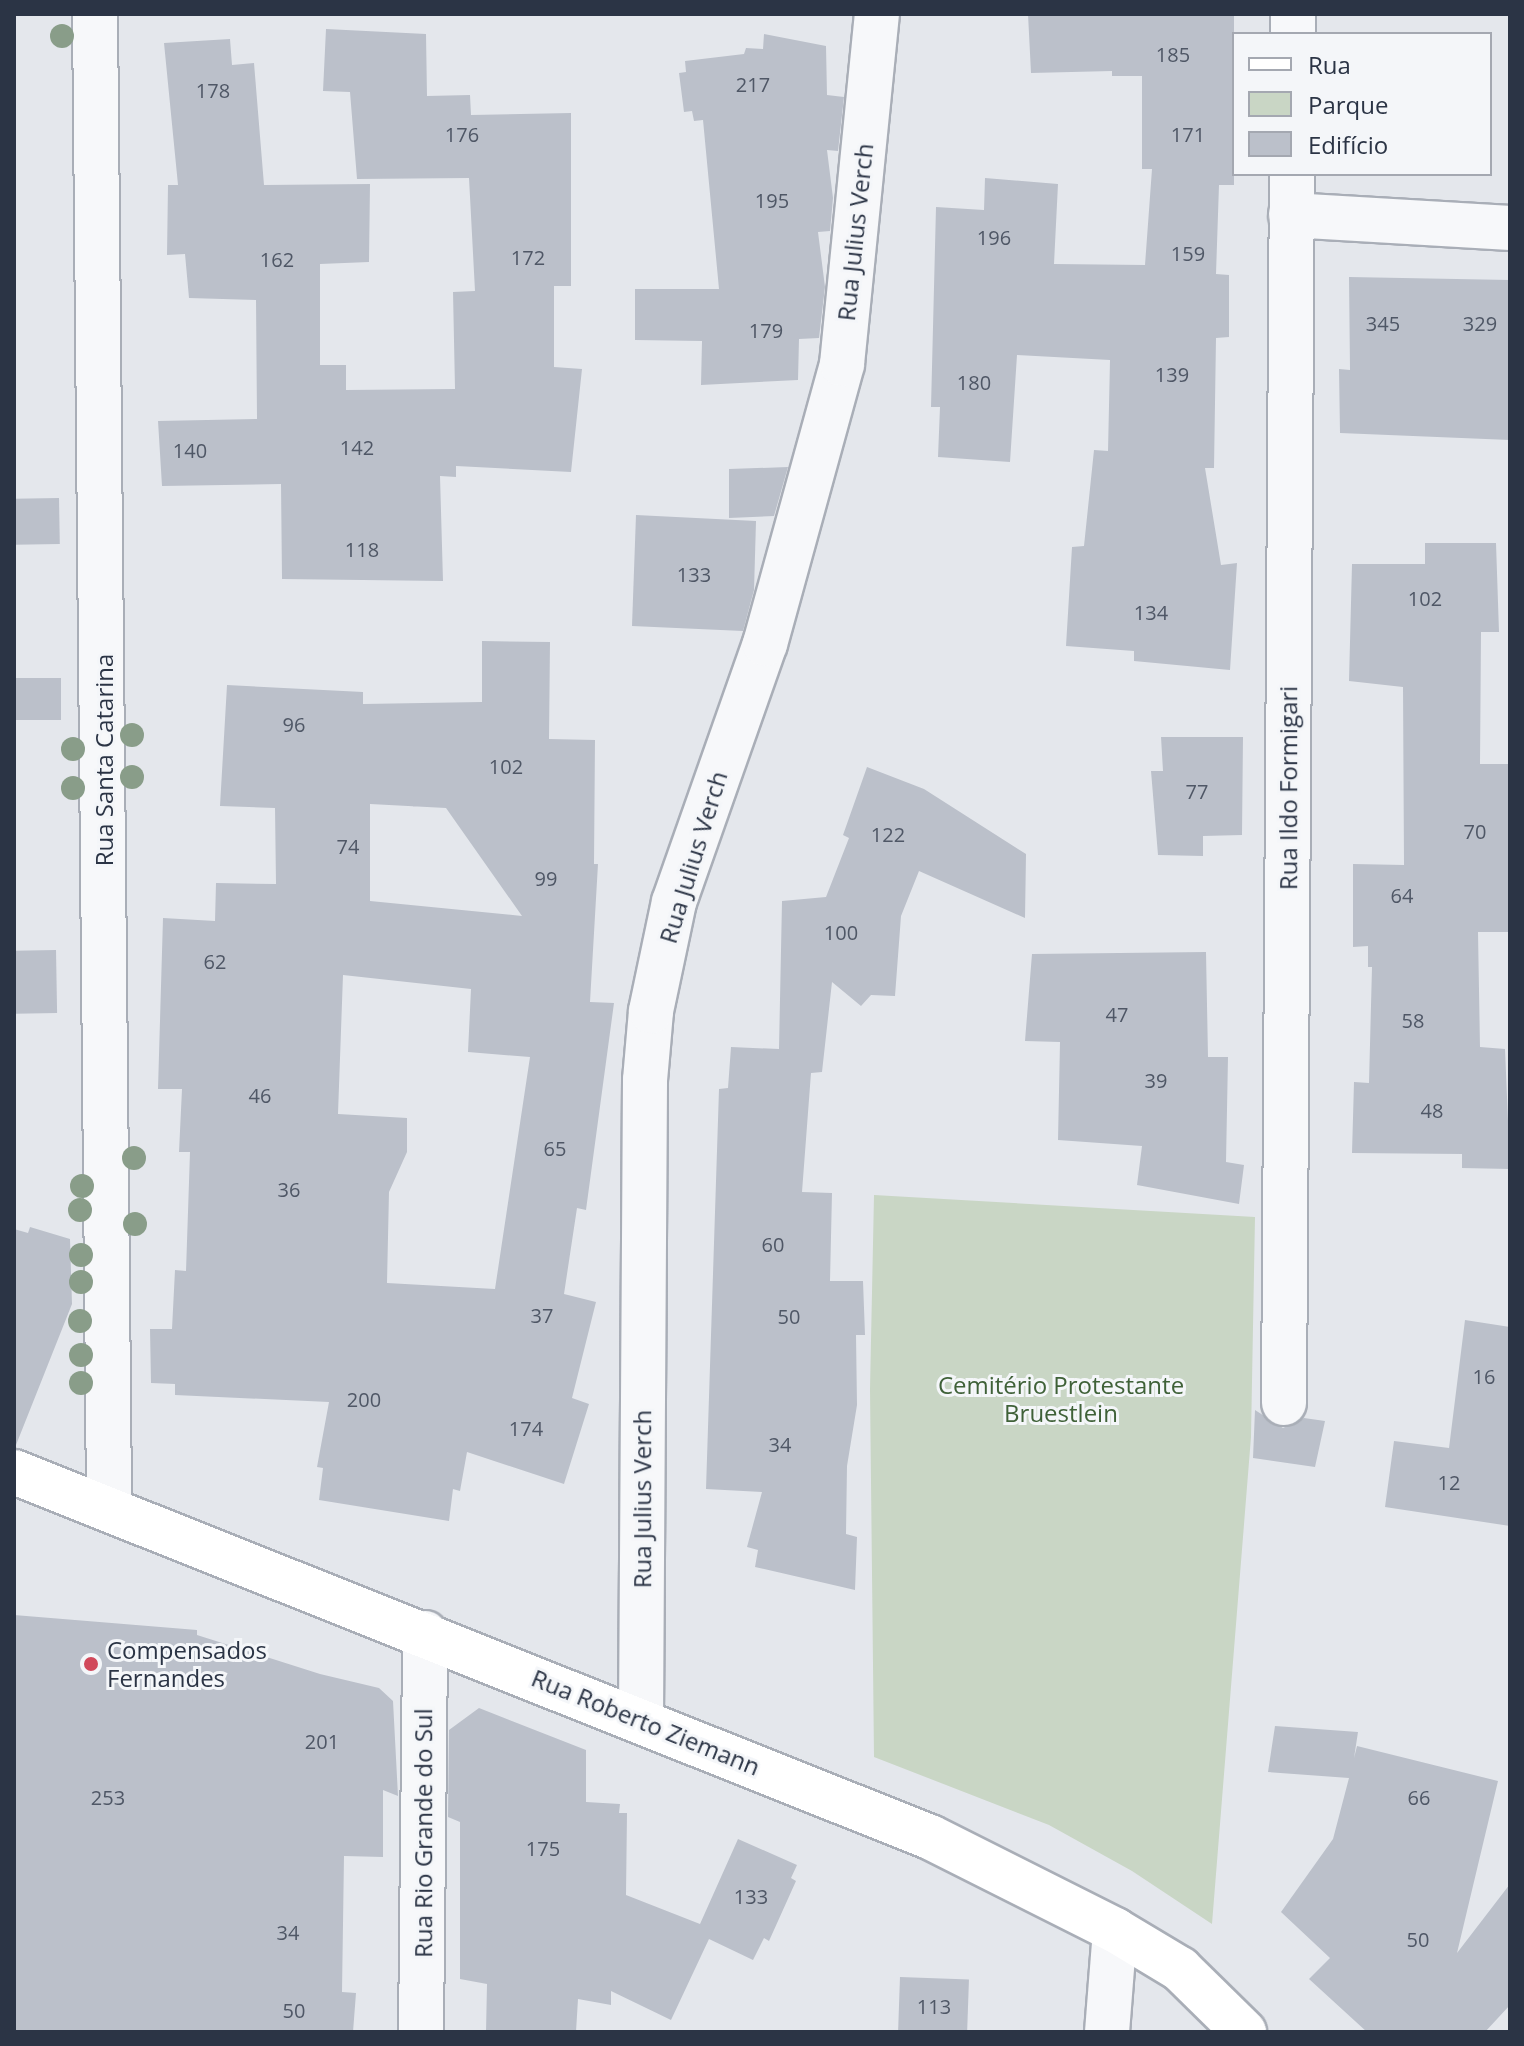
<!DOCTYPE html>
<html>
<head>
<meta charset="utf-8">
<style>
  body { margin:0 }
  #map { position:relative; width:1524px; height:2046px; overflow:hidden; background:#e4e7ec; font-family:"Open Sans",sans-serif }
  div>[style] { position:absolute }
  .green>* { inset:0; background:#c9d6c5 }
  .building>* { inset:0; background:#bbc0ca; transform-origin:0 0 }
  .roads { filter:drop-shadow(2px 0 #a9aeb7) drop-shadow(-2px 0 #a9aeb7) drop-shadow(0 2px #a9aeb7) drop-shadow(0 -2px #a9aeb7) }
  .minor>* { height:44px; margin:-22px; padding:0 22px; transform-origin:22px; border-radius:22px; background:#f7f8fa }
  .secondary>* { height:44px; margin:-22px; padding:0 22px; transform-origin:22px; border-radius:22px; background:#fff }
  .trees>* { width:24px; height:24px; margin:-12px; border-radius:50%; background:#899d89 }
  .dots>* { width:22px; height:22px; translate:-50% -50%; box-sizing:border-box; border:4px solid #f4f6f9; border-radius:50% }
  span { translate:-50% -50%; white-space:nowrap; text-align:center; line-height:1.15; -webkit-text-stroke:6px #f4f6f9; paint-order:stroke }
  .number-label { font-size:20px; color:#4f5766 }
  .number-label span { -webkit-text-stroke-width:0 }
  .street-label { font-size:24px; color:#2b3445 }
  .park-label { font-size:24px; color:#3f6138 }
  .poi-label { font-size:24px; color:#2b3445 }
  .left { translate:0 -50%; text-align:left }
  .frame { position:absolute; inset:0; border:16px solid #2b3445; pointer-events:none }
  .legend { position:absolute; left:1232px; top:32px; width:260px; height:144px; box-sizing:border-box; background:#f4f6f9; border:2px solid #a4a8b1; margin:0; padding:10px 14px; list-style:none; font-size:24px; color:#2b3445 }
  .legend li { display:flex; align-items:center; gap:16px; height:40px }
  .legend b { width:40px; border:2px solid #a4a8b1 }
</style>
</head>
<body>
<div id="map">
  <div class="green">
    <i style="clip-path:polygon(874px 1195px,1255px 1217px,1251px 1437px,1212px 1924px,1132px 1871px,1049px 1825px,874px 1757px,870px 1389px)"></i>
  </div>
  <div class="building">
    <i style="clip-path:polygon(1028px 14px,1234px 14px,1234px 185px,1219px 185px,1216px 274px,1229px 275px,1229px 337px,1216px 338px,1214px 468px,1205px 468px,1221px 565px,1237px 563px,1230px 670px,1134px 661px,1134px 651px,1066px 646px,1072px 547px,1084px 546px,1094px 450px,1108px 451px,1110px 360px,1017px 355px,1010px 462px,938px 457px,940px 407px,931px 407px,936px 207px,984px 210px,985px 178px,1058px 184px,1054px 264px,1145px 265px,1152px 169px,1142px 169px,1142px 76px,1112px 76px,1112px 71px,1031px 73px)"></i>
    <i style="clip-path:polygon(326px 29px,426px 34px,427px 96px,470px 95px,471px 115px,571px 113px,571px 286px,554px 286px,554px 367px,582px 369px,571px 472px,456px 466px,456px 477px,440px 476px,443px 581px,282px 579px,281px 484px,162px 486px,158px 421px,257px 419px,256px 300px,189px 298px,185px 254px,167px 255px,168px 185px,178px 185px,164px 43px,230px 39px,232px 65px,254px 63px,264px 185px,370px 184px,369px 262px,320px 264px,320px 365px,346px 365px,346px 390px,455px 389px,453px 292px,475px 291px,469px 178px,357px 179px,350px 92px,323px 91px)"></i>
    <i style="clip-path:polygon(764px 34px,826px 46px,827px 95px,844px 97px,838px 151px,827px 150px,833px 198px,830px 231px,818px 232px,825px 287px,819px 338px,799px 339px,798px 380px,701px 385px,702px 341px,635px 340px,635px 289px,719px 289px,703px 120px,694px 121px,692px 111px,684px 112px,679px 73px,686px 72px,685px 61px,744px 54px,746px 48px,763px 49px)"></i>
    <i style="clip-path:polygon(1349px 277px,1510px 280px,1510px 440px,1340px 433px,1339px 369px,1350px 370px)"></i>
    <i style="clip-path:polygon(788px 467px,774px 516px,729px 518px,729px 469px)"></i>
    <i style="left:59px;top:498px;width:46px;height:45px;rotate:89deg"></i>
    <i style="clip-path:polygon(636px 515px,756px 521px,754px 590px,743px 631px,632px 626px)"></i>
    <i style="clip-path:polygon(1425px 543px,1496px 543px,1499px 632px,1481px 632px,1480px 764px,1510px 764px,1510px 932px,1478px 932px,1480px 1047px,1505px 1049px,1510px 1169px,1462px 1168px,1462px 1154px,1352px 1153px,1354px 1082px,1369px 1083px,1372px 967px,1368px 967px,1368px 946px,1353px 947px,1353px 864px,1404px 865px,1403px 687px,1349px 681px,1352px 564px,1425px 564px)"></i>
    <i style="clip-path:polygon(evenodd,482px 641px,550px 642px,549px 739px,595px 740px,594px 864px,598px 864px,590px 1002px,614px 1003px,586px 1210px,577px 1208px,564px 1294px,596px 1302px,572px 1398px,589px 1404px,564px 1484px,467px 1452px,460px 1491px,453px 1489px,449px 1521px,319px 1500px,323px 1468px,317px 1467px,329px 1402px,175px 1395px,175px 1384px,151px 1383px,150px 1329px,172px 1329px,175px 1270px,186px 1271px,190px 1152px,179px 1152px,182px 1089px,158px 1089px,163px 918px,215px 921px,216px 883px,276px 884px,275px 808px,220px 806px,227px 685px,363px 692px,363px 704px,482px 702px,482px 641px,370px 804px,446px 808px,522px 916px,370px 901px,370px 804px,482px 641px,343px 975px,471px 989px,468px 1052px,530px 1057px,495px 1289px,387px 1283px,389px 1192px,407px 1152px,407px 1118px,338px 1114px,343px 975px)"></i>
    <i style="left:61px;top:678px;width:42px;height:47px;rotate:90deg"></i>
    <i style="clip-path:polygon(1161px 737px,1243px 737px,1242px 835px,1203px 836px,1203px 856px,1158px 855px,1151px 771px,1163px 771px)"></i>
    <i style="clip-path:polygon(867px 767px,924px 789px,1026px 854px,1025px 918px,919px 871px,901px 916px,895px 996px,871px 995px,861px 1006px,832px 982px,822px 1072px,811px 1073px,802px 1192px,832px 1193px,830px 1281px,863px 1281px,865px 1335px,856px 1335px,857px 1405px,847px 1466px,846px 1534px,857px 1537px,855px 1590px,755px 1567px,758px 1550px,747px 1547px,762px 1492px,706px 1489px,719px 1089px,728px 1088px,731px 1047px,779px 1049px,782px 901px,826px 897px,849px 838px,843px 835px)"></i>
    <i style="left:56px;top:950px;width:63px;height:42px;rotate:89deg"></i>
    <i style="clip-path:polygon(1206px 952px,1208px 1057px,1228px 1057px,1226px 1162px,1244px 1165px,1239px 1204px,1137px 1185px,1142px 1146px,1058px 1140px,1060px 1042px,1025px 1041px,1032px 954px)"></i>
    <i style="clip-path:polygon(30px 1227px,70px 1239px,72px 1304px,16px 1445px,14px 1229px,28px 1233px)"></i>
    <i style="clip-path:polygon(1465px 1320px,1510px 1327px,1510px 1526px,1385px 1507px,1394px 1441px,1449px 1448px)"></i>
    <i style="clip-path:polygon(1255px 1410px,1283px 1428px,1304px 1418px,1325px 1421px,1315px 1467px,1253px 1458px)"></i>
    <i style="clip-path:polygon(14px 1615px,197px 1630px,197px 1635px,320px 1674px,379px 1688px,393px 1701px,398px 1796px,383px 1790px,383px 1857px,344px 1856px,342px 1992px,356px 1993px,353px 2032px,14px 2032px)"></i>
    <i style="clip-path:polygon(479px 1708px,586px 1750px,586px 1802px,620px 1804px,619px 1813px,627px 1813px,626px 1895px,700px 1924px,738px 1839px,797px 1865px,791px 1878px,796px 1881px,769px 1941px,764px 1938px,753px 1960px,709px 1939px,671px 2020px,611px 1991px,611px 2005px,578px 1999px,576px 2032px,486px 2032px,487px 1984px,460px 1979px,460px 1822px,448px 1817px,449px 1730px)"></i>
    <i style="clip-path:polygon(1275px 1726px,1358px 1732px,1354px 1758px,1357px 1746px,1498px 1781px,1457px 1953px,1510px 1884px,1510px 2005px,1485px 2032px,1367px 2032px,1309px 1979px,1330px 1958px,1281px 1912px,1333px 1839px,1349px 1778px,1268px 1772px)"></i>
    <i style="left:900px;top:1977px;width:69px;height:55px;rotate:2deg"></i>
  </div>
  <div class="roads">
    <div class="minor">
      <i style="left:95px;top:14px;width:1493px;rotate:89.46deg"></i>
      <i style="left:1293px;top:34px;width:20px;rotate:-90deg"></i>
      <i style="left:1291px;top:215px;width:219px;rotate:3.4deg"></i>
      <i style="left:1284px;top:1403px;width:1229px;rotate:-89.63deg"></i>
      <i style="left:641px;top:1718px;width:638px;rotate:-89.64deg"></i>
      <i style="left:645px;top:1080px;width:69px;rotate:-85deg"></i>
      <i style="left:651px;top:1011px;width:111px;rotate:-78.1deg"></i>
      <i style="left:674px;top:902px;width:274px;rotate:-70.6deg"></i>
      <i style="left:765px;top:644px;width:290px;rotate:-74.6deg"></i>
      <i style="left:842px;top:364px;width:352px;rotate:-84.3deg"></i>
      <i style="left:421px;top:2032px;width:399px;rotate:-89.4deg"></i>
      <i style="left:1107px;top:2032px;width:102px;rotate:-85.5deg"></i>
    </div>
    <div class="secondary">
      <i style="left:14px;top:1472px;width:986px;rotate:21.73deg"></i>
      <i style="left:930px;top:1837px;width:207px;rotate:26.7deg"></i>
      <i style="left:1115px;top:1930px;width:76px;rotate:31deg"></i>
      <i style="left:1180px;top:1969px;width:90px;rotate:44.5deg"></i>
    </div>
  </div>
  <div class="trees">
    <i style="left:62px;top:36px"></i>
    <i style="left:132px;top:735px"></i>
    <i style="left:73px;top:749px"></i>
    <i style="left:132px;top:777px"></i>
    <i style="left:73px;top:788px"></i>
    <i style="left:134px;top:1158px"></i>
    <i style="left:82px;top:1186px"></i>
    <i style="left:80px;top:1210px"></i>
    <i style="left:135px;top:1224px"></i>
    <i style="left:81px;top:1255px"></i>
    <i style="left:81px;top:1282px"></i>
    <i style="left:80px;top:1321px"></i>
    <i style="left:81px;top:1355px"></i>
    <i style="left:81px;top:1383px"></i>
  </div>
  <div class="dots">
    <i style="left:91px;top:1664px;background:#d1495b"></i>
  </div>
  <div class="number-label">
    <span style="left:1173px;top:54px">185</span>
    <span style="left:753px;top:84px">217</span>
    <span style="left:213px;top:90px">178</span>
    <span style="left:462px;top:134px">176</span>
    <span style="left:1188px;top:134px">171</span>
    <span style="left:772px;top:200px">195</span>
    <span style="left:994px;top:237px">196</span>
    <span style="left:1188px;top:253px">159</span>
    <span style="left:528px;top:257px">172</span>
    <span style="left:277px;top:259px">162</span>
    <span style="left:1383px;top:323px">345</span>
    <span style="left:1480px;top:323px">329</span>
    <span style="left:766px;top:330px">179</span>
    <span style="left:1172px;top:374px">139</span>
    <span style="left:974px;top:382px">180</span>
    <span style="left:357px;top:447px">142</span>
    <span style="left:190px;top:450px">140</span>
    <span style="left:362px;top:549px">118</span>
    <span style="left:694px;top:574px">133</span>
    <span style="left:1425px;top:598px">102</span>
    <span style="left:1151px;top:612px">134</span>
    <span style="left:294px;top:724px">96</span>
    <span style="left:506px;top:766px">102</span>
    <span style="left:1197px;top:791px">77</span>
    <span style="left:1475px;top:831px">70</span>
    <span style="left:888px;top:834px">122</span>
    <span style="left:348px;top:846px">74</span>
    <span style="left:546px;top:878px">99</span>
    <span style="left:1402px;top:895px">64</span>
    <span style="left:841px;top:932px">100</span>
    <span style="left:215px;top:961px">62</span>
    <span style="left:1117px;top:1014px">47</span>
    <span style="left:1413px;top:1020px">58</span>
    <span style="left:1156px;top:1080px">39</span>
    <span style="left:260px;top:1095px">46</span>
    <span style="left:1432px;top:1110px">48</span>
    <span style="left:555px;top:1148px">65</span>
    <span style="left:289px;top:1189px">36</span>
    <span style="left:773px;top:1244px">60</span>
    <span style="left:542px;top:1315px">37</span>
    <span style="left:789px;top:1316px">50</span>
    <span style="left:1484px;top:1376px">16</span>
    <span style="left:364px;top:1399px">200</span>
    <span style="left:526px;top:1428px">174</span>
    <span style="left:780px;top:1444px">34</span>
    <span style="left:1449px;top:1482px">12</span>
    <span style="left:322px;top:1741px">201</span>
    <span style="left:108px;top:1797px">253</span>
    <span style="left:1419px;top:1797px">66</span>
    <span style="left:543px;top:1848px">175</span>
    <span style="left:751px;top:1896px">133</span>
    <span style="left:288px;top:1932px">34</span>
    <span style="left:1418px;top:1939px">50</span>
    <span style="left:934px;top:2006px">113</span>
    <span style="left:294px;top:2010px">50</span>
  </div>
  <div class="street-label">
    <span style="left:855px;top:232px;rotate:-84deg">Rua Julius Verch</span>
    <span style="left:104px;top:760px;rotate:-90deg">Rua Santa Catarina</span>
    <span style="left:1288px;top:788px;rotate:-90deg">Rua Ildo Formigari</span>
    <span style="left:693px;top:857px;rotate:-73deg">Rua Julius Verch</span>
    <span style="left:642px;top:1499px;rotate:-90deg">Rua Julius Verch</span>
    <span style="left:646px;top:1722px;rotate:22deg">Rua Roberto Ziemann</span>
    <span style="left:423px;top:1833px;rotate:-90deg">Rua Rio Grande do Sul</span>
  </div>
  <div class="park-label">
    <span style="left:1061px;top:1399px">Cemitério Protestante<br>Bruestlein</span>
  </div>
  <div class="poi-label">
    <span class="left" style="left:107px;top:1664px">Compensados<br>Fernandes</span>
  </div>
  <div class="frame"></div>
  <ul class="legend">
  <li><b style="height:10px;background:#fff"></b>Rua</li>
  <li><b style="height:22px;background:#c9d6c5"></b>Parque</li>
  <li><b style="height:22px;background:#bbc0ca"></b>Edifício</li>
  </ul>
</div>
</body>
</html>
